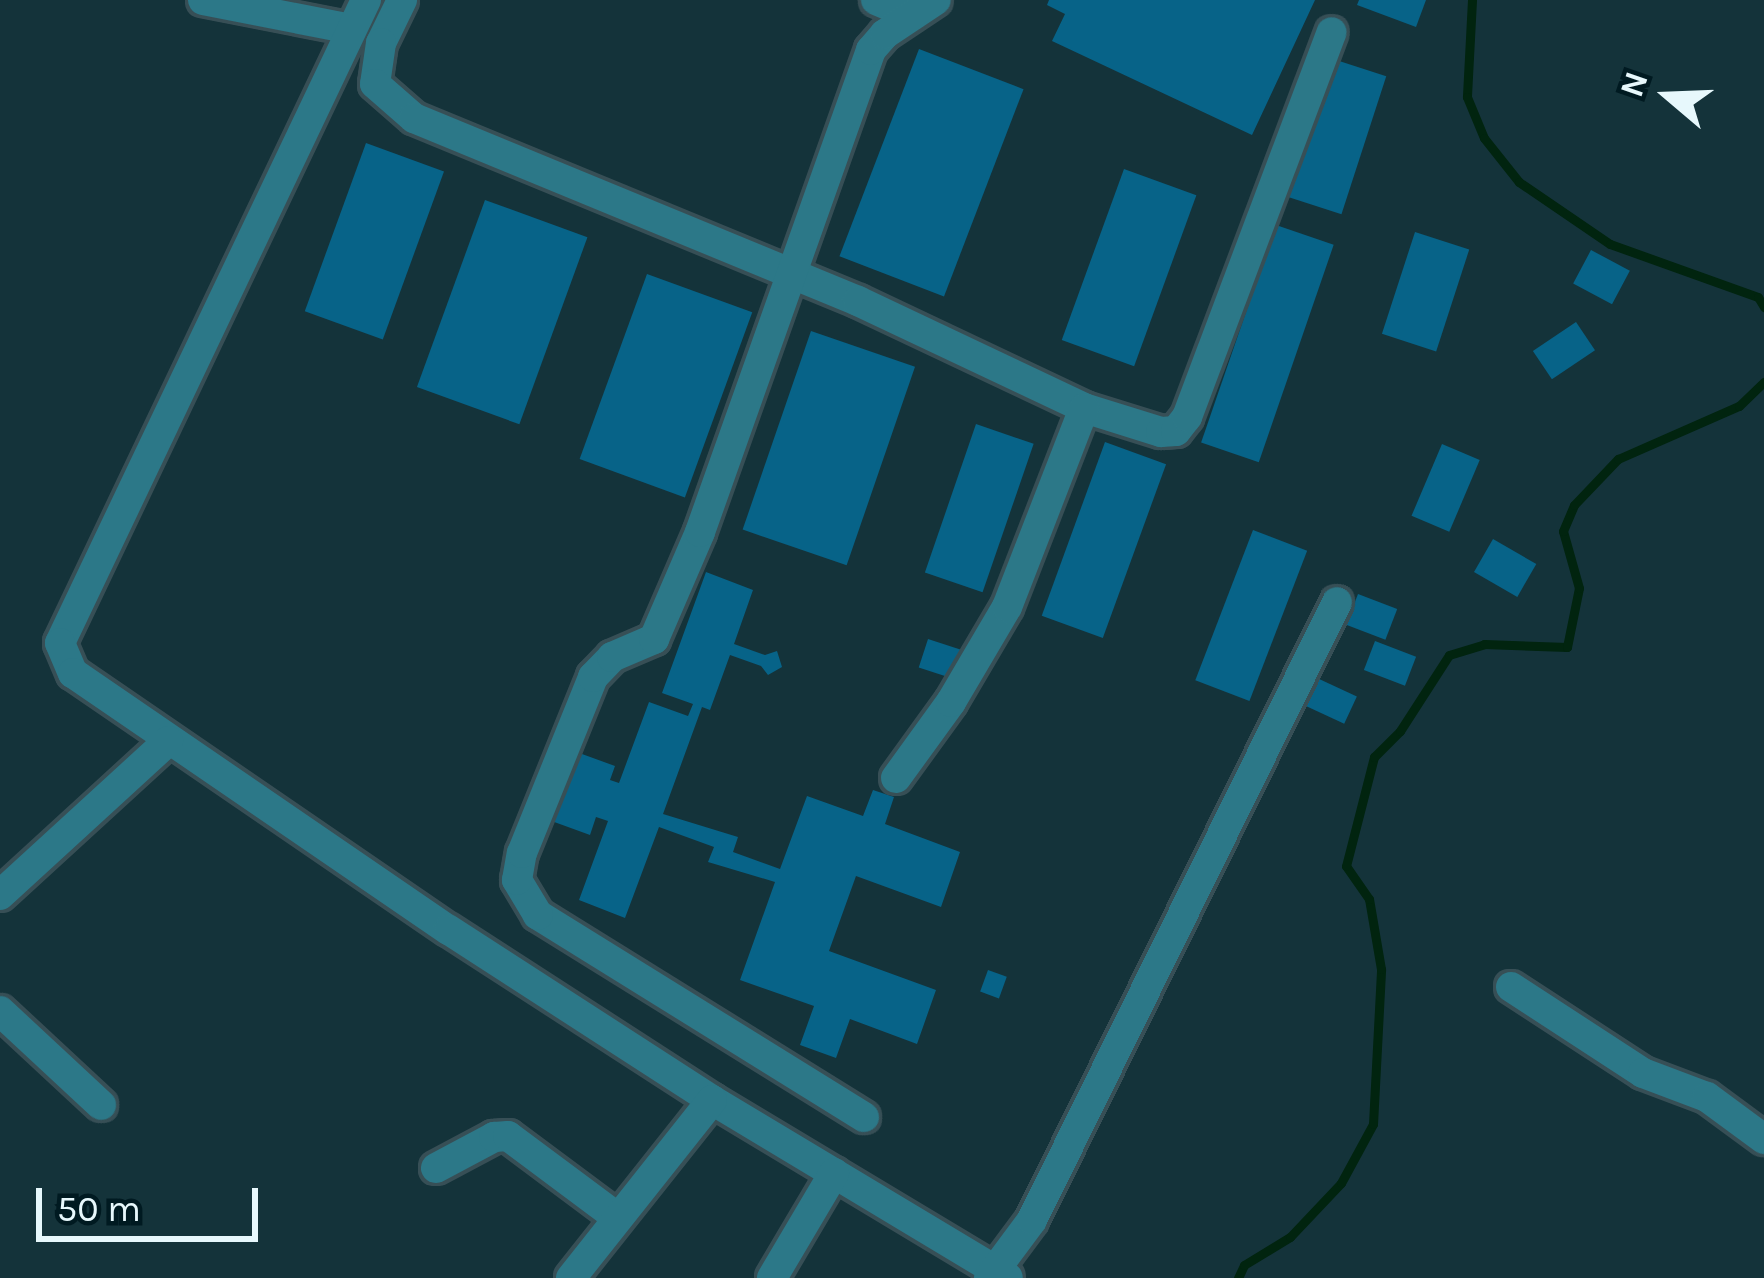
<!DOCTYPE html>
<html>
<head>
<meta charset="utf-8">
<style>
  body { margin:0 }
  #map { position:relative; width:1764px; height:1278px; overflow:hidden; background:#14333a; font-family:Karla,sans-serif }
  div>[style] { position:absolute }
  .stream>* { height:9px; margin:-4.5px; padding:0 4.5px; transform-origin:4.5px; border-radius:4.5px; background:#01240f }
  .building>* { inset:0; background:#076388; transform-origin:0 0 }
  .roads { filter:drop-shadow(3px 0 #374f56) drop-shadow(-3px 0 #374f56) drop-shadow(0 3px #374f56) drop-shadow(0 -3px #374f56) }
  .minor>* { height:30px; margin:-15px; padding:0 15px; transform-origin:15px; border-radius:15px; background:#2c7888 }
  span { translate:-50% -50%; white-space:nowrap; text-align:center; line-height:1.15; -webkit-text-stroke:9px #001a21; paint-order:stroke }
  .north { position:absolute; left:1608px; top:36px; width:120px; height:120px; -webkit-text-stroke:9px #001a21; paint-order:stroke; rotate:289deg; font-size:33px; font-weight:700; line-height:48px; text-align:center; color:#e7f8fc }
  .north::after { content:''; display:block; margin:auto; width:42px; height:54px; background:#e7f8fc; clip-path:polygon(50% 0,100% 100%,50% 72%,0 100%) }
  .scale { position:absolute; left:36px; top:1188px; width:222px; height:54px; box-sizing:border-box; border:6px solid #e7f8fc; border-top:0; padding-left:15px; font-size:36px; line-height:42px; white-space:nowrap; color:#e7f8fc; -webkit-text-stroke:9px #001a21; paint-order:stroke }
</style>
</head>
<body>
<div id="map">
  <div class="stream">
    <i style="left:1472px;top:0;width:97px;rotate:93deg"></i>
    <i style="left:1467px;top:97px;width:44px;rotate:67.5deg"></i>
    <i style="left:1484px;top:138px;width:56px;rotate:51.5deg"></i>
    <i style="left:1519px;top:182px;width:110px;rotate:34.3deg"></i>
    <i style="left:1610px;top:244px;width:157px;rotate:19.7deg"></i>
    <i style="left:1758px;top:297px;width:12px;rotate:59deg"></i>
    <i style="left:1238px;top:1278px;width:14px;rotate:-65deg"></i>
    <i style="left:1244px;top:1265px;width:54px;rotate:-31.3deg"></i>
    <i style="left:1290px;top:1237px;width:74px;rotate:-46.6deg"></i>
    <i style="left:1341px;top:1183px;width:67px;rotate:-61.5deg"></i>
    <i style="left:1373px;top:1124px;width:155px;rotate:-87deg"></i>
    <i style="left:1381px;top:969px;width:71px;rotate:-99.7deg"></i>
    <i style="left:1369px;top:899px;width:40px;rotate:-124.9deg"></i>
    <i style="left:1346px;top:866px;width:113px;rotate:-75.6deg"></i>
    <i style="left:1374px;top:757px;width:37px;rotate:-45deg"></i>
    <i style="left:1400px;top:731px;width:90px;rotate:-57.2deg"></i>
    <i style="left:1449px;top:655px;width:37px;rotate:-17deg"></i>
    <i style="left:1484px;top:644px;width:83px;rotate:2.1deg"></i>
    <i style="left:1567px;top:647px;width:60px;rotate:-78.5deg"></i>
    <i style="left:1579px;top:588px;width:59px;rotate:-105.7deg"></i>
    <i style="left:1563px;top:531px;width:28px;rotate:-67deg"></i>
    <i style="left:1574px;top:505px;width:64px;rotate:-46.3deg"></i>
    <i style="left:1618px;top:459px;width:132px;rotate:-23.7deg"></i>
    <i style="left:1739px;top:406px;width:35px;rotate:-44deg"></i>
  </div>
  <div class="building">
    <i style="clip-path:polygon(1049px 0,1315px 0,1252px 135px,1052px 41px,1065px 14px,1047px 5px)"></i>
    <i style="clip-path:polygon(1359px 0,1426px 0,1416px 27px,1357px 5px)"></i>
    <i style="left:919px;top:49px;width:112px;height:222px;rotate:21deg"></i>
    <i style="left:1333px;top:59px;width:56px;height:145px;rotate:18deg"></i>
    <i style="left:366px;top:143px;width:83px;height:179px;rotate:20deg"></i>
    <i style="left:1124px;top:169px;width:77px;height:182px;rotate:20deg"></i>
    <i style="left:485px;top:200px;width:109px;height:199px;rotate:20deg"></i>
    <i style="left:1276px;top:225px;width:61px;height:230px;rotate:19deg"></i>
    <i style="left:1415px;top:232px;width:57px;height:107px;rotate:18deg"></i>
    <i style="left:1591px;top:250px;width:44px;height:38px;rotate:28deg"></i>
    <i style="left:647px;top:274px;width:112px;height:197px;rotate:20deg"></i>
    <i style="left:1576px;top:322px;width:34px;height:52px;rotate:56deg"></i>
    <i style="left:811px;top:331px;width:110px;height:210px;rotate:19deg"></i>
    <i style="left:976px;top:424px;width:61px;height:157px;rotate:19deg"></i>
    <i style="left:1105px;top:442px;width:65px;height:185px;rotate:20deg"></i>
    <i style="left:1442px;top:444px;width:41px;height:78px;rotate:23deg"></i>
    <i style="left:1253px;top:530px;width:58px;height:161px;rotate:21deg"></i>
    <i style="left:1493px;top:539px;width:50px;height:38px;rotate:30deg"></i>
    <i style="clip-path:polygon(706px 572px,753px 590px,734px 644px,765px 655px,777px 651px,782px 667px,768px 675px,761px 666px,730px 655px,710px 710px,702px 707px,663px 814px,738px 837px,733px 852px,780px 869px,807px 796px,863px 816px,873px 790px,894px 797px,885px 824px,960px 852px,941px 907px,856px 876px,829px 951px,936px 990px,917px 1044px,850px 1019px,836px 1058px,800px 1045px,814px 1006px,740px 980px,775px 882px,708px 862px,714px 847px,659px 827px,625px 918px,579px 900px,608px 821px,596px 817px,590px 835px,546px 819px,571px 750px,615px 766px,610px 780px,619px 783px,649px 702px,688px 716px,693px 704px,662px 693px)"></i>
    <i style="left:1358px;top:594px;width:42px;height:33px;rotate:21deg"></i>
    <i style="left:928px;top:639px;width:38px;height:30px;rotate:18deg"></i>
    <i style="left:1375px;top:641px;width:44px;height:31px;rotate:21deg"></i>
    <i style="left:1317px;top:678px;width:44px;height:30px;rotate:25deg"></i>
    <i style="left:988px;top:970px;width:20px;height:23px;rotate:20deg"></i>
  </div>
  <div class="roads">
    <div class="minor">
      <i style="left:203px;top:0;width:151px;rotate:11.1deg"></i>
      <i style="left:366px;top:0;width:712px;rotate:115.45deg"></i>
      <i style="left:60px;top:643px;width:33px;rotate:67deg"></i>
      <i style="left:73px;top:673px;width:455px;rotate:34.4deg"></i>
      <i style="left:449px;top:930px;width:313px;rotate:32.9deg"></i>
      <i style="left:712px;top:1100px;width:345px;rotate:31deg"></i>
      <i style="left:402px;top:0;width:48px;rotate:116deg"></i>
      <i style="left:381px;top:43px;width:41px;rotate:98.3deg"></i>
      <i style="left:375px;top:84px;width:52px;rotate:41.1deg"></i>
      <i style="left:414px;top:118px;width:480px;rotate:22.4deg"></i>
      <i style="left:858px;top:301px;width:250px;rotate:25.3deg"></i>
      <i style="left:1084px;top:408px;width:81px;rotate:17.3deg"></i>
      <i style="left:1161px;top:432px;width:15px;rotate:-4deg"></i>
      <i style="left:1176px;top:431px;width:18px;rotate:-52deg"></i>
      <i style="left:1187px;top:417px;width:411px;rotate:-69.4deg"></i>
      <i style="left:876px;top:0;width:39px;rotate:23deg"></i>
      <i style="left:896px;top:778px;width:94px;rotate:-54.1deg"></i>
      <i style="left:951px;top:702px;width:110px;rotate:-59.5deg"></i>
      <i style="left:1007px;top:607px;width:213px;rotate:-68.8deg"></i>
      <i style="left:0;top:895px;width:228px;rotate:-42.5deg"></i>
      <i style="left:1511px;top:987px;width:158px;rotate:33.1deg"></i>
      <i style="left:1643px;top:1073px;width:68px;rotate:20.6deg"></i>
      <i style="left:1707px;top:1097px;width:71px;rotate:36.4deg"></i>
      <i style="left:0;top:1011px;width:138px;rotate:42.9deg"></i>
      <i style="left:864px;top:1117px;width:384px;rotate:-148.2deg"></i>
      <i style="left:538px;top:915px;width:41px;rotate:-121deg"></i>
      <i style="left:517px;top:880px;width:27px;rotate:-80deg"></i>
      <i style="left:522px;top:853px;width:190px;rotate:-68deg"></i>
      <i style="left:593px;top:677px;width:28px;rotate:-46deg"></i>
      <i style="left:612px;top:657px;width:46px;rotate:-23.2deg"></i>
      <i style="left:654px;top:639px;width:116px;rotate:-66.7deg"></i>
      <i style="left:700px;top:532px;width:511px;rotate:-70.47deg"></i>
      <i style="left:871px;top:50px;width:21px;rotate:-49deg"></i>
      <i style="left:885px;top:34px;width:61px;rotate:-33.7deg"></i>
      <i style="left:436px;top:1168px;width:66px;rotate:-28.1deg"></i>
      <i style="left:494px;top:1137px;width:14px;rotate:-4deg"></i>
      <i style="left:508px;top:1136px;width:137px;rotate:36.7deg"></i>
      <i style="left:571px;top:1278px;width:227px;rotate:-51.6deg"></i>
      <i style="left:772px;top:1278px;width:122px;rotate:-59.4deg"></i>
      <i style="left:989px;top:1278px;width:72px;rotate:-53.4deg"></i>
      <i style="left:1032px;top:1220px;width:689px;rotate:-63.73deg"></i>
    </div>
  </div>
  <div class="north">N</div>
  <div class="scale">50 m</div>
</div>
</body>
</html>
